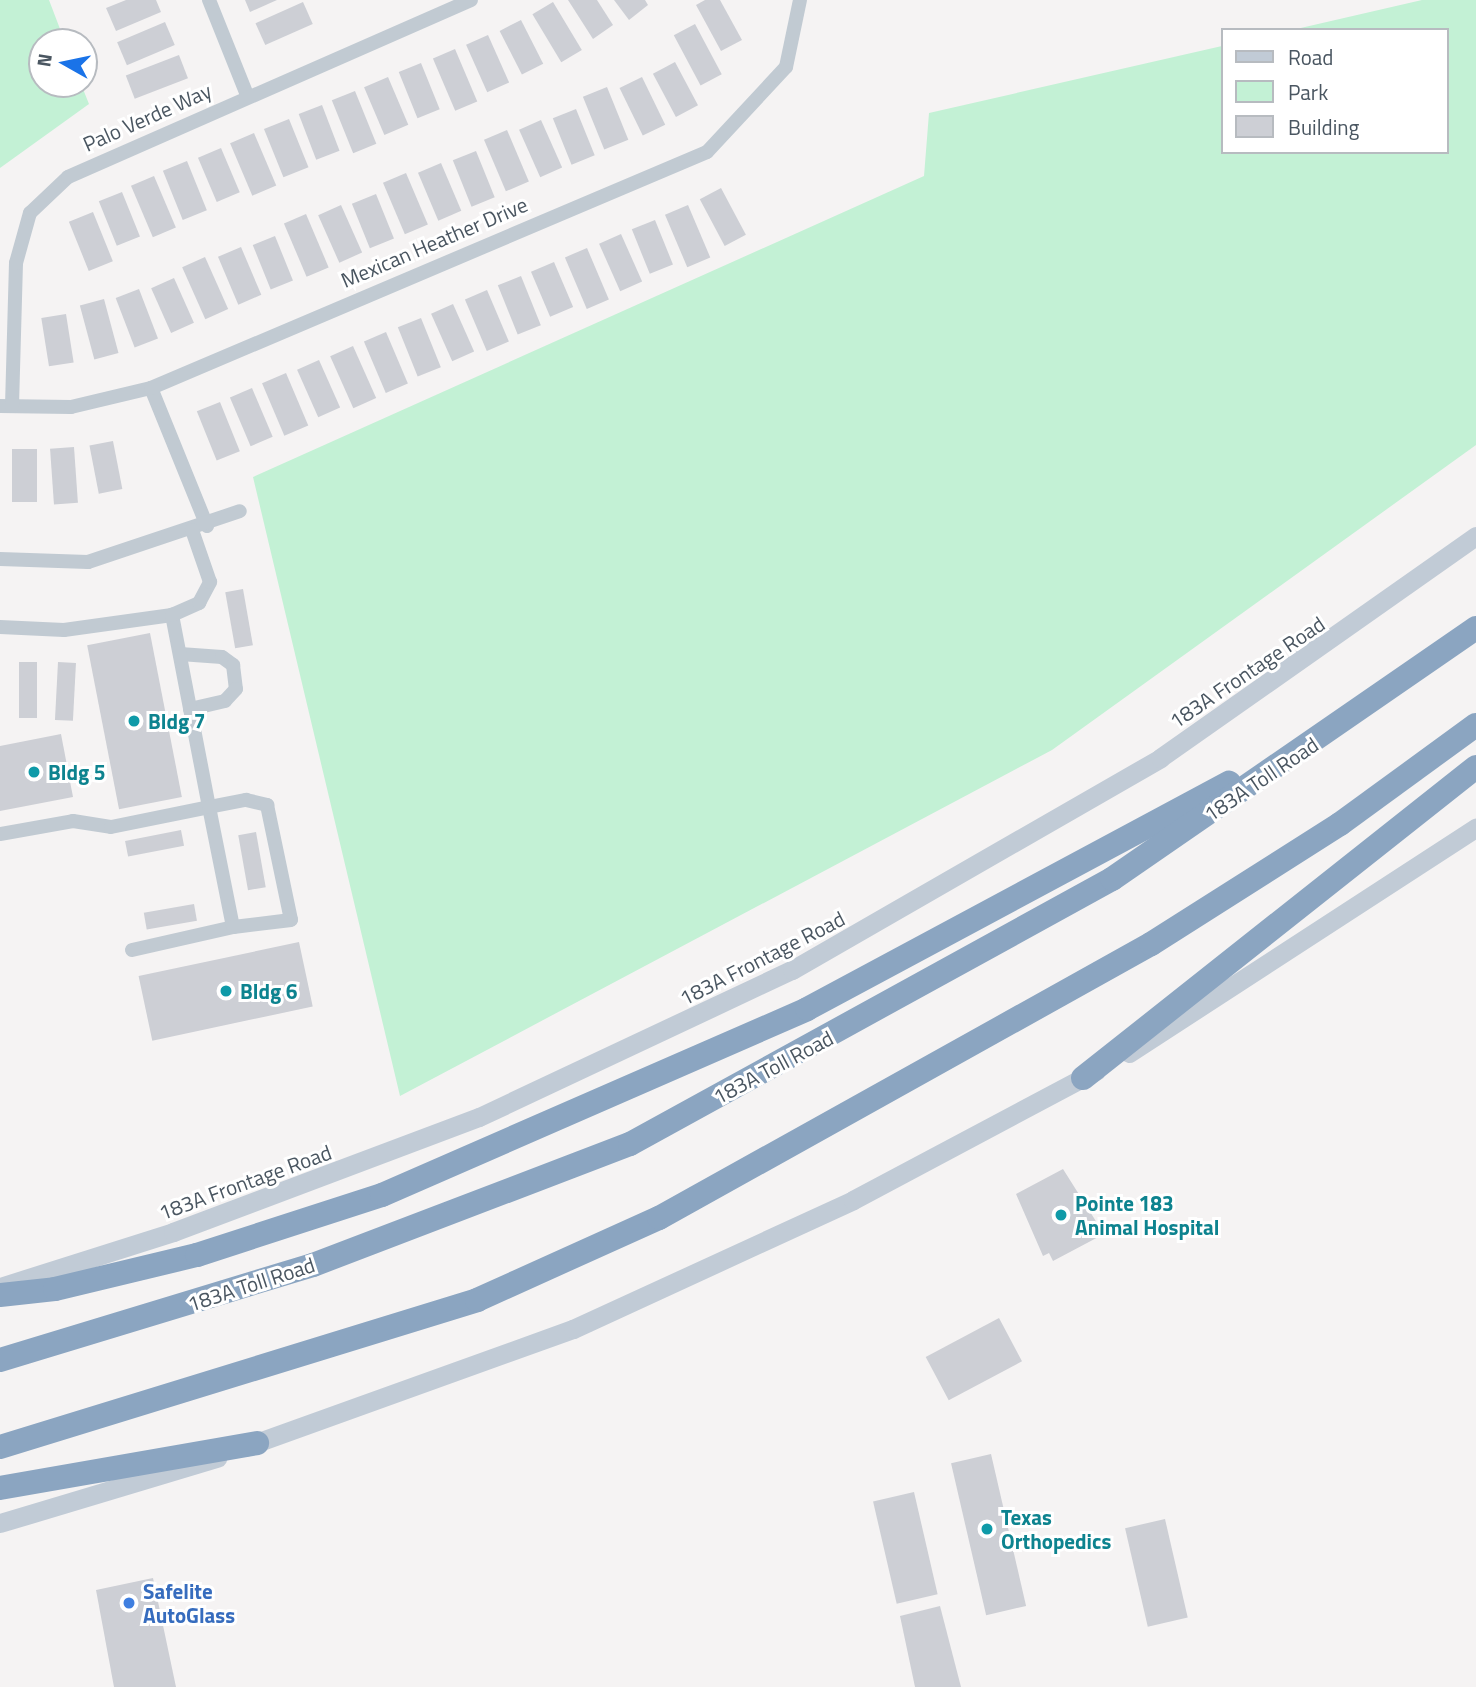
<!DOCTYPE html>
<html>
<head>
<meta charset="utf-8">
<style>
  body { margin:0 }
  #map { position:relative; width:1476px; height:1687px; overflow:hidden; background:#f5f3f3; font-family:"Titillium Web",sans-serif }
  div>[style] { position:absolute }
  .green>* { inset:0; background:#c3f1d5 }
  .building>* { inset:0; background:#cdcfd5; transform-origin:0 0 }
  .minor>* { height:14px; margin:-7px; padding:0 7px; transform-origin:7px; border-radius:7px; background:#c1cad2 }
  .secondary>* { height:19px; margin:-9.5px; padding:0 9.5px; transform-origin:9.5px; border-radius:9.5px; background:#c1cbd6 }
  .motorway>* { height:24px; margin:-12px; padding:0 12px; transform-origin:12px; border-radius:12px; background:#8ba5c1 }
  .dots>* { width:19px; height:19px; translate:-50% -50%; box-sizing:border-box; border:4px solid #fff; border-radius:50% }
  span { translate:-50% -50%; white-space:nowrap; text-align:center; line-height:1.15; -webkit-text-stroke:6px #fff; paint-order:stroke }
  .street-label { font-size:21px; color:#4a5661 }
  .culture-label { font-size:21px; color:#0d838f; font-weight:700 }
  .left { translate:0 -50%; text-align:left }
  .shop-label { font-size:21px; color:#366cbe; font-weight:700 }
  .legend { position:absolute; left:1221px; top:28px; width:228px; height:126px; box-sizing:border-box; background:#fff; border:2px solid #b7bbc0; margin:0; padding:9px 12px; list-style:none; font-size:21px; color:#4a5661 }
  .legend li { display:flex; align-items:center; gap:14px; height:35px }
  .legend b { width:35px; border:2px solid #b7bbc0 }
  .north { position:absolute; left:28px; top:28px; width:70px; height:70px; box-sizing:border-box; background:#fff; border:2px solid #b7bbc0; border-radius:50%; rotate:279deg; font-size:19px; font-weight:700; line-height:28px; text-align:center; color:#4a5661 }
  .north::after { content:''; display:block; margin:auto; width:24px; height:32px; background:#1a73e8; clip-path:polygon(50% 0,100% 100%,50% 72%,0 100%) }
</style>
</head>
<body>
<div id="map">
  <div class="green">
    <i style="clip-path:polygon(0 0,49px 0,65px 42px,42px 42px,42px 84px,81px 84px,89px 104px,0 168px)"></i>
    <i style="clip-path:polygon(1422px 0,1476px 0,1476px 445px,1052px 750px,400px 1096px,253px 477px,924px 176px,929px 113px,1222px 46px,1222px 152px,1446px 152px,1446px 30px,1292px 30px)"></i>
  </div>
  <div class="building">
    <i style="clip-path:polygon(126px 0,156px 0,161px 12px,116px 31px,106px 8px)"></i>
    <i style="clip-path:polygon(245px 0,277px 0,250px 12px)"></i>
    <i style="clip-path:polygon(568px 0,597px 0,613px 25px,593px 39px)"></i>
    <i style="clip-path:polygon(614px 0,645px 0,648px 5px,629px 20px)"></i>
    <i style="clip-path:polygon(705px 0,720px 0,742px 40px,721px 51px,696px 5px)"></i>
    <i style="left:303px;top:2px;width:24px;height:52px;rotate:66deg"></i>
    <i style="left:553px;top:2px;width:56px;height:24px;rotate:59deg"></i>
    <i style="left:521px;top:20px;width:49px;height:24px;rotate:63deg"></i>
    <i style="left:165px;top:22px;width:25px;height:52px;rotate:67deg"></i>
    <i style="left:695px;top:24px;width:57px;height:24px;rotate:62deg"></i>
    <i style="left:488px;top:35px;width:52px;height:24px;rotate:66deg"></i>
    <i style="left:455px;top:49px;width:57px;height:24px;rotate:67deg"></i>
    <i style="left:179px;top:55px;width:25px;height:57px;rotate:69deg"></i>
    <i style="left:675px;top:62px;width:49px;height:25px;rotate:62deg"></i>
    <i style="left:421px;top:63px;width:50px;height:24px;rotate:68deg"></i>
    <i style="left:388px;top:77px;width:52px;height:26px;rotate:67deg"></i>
    <i style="left:642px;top:77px;width:53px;height:25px;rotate:64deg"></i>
    <i style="left:607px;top:87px;width:57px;height:26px;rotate:68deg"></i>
    <i style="left:355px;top:91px;width:57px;height:25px;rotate:68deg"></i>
    <i style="left:322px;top:105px;width:49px;height:25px;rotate:69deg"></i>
    <i style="left:576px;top:109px;width:50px;height:25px;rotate:68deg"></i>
    <i style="left:289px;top:119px;width:52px;height:27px;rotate:68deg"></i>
    <i style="left:541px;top:120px;width:52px;height:24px;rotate:66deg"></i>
    <i style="left:507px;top:130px;width:56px;height:25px;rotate:67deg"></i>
    <i style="left:254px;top:133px;width:57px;height:26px;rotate:67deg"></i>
    <i style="left:221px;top:148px;width:48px;height:25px;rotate:67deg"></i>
    <i style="left:476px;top:151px;width:50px;height:25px;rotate:68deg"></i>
    <i style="left:187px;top:161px;width:53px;height:26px;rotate:68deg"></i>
    <i style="left:441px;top:163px;width:52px;height:25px;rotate:67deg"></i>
    <i style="left:406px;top:173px;width:56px;height:25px;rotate:67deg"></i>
    <i style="left:154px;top:176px;width:56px;height:25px;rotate:67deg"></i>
    <i style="left:721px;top:188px;width:53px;height:24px;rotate:62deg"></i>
    <i style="left:122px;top:192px;width:48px;height:25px;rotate:68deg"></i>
    <i style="left:376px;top:194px;width:48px;height:26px;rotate:68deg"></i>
    <i style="left:341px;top:205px;width:52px;height:25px;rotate:66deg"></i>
    <i style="left:688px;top:205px;width:57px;height:25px;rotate:67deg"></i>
    <i style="left:93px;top:212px;width:53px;height:26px;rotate:68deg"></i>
    <i style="left:306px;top:214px;width:58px;height:24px;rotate:67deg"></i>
    <i style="left:655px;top:220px;width:48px;height:25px;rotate:68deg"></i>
    <i style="left:621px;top:234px;width:52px;height:24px;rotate:66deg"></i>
    <i style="left:275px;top:236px;width:48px;height:24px;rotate:68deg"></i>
    <i style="left:241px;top:247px;width:52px;height:25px;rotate:67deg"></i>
    <i style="left:587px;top:248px;width:56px;height:24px;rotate:67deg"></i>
    <i style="left:205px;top:257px;width:57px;height:25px;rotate:66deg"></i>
    <i style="left:554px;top:262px;width:49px;height:25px;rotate:67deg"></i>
    <i style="left:521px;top:276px;width:53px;height:25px;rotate:68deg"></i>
    <i style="left:174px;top:278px;width:49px;height:25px;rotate:66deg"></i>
    <i style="left:139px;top:289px;width:53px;height:25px;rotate:69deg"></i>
    <i style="left:487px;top:290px;width:56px;height:24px;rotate:67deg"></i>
    <i style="left:104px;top:299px;width:56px;height:25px;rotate:75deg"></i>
    <i style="left:453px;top:304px;width:52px;height:24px;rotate:66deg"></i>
    <i style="left:66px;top:314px;width:49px;height:25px;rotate:81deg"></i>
    <i style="left:421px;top:318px;width:53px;height:25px;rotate:68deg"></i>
    <i style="left:386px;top:332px;width:56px;height:24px;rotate:67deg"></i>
    <i style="left:353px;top:346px;width:57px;height:25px;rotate:66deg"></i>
    <i style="left:319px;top:360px;width:52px;height:24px;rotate:66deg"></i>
    <i style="left:286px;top:373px;width:57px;height:26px;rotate:67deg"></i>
    <i style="left:252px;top:388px;width:53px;height:24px;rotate:67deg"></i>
    <i style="left:220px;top:402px;width:53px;height:25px;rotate:68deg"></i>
    <i style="left:113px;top:441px;width:49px;height:24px;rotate:79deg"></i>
    <i style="left:74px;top:447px;width:56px;height:24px;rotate:86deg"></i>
    <i style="left:12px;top:449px;width:25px;height:53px"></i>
    <i style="left:243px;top:589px;width:57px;height:18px;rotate:80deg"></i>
    <i style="left:150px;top:633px;width:167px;height:64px;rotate:79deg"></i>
    <i style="left:19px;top:662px;width:18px;height:56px"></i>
    <i style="left:58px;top:662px;width:18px;height:58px;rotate:3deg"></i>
    <i style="clip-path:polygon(61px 734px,73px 797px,0 811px,0 746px)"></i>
    <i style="left:181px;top:830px;width:16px;height:57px;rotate:79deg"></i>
    <i style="left:256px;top:832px;width:56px;height:18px;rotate:80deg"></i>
    <i style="left:194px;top:904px;width:17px;height:51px;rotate:80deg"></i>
    <i style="left:299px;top:942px;width:66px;height:164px;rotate:78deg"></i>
    <i style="clip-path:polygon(1063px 1169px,1104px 1234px,1053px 1261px,1049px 1253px,1043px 1256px,1016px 1194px)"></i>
    <i style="left:999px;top:1318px;width:49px;height:83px;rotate:62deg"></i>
    <i style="left:991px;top:1454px;width:156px;height:41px;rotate:77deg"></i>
    <i style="left:914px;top:1492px;width:105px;height:42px;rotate:77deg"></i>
    <i style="left:1165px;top:1519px;width:101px;height:41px;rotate:77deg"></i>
    <i style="clip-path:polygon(153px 1578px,176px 1687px,114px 1687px,96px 1590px)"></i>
    <i style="clip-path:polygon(940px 1606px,961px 1687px,915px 1687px,900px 1616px)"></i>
  </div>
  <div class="minor">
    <i style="left:209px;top:0;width:102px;rotate:68.2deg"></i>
    <i style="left:151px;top:388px;width:149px;rotate:67.9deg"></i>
    <i style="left:0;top:406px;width:71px;rotate:0.8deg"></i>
    <i style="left:71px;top:407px;width:82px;rotate:-13.4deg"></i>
    <i style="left:151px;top:388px;width:604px;rotate:-23deg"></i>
    <i style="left:707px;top:152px;width:116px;rotate:-47.1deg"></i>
    <i style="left:786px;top:67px;width:68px;rotate:-78.2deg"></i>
    <i style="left:12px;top:406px;width:143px;rotate:-88.4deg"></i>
    <i style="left:16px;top:263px;width:52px;rotate:-74.4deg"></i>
    <i style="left:30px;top:213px;width:52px;rotate:-43.5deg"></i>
    <i style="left:68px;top:177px;width:440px;rotate:-23.7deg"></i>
    <i style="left:0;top:559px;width:88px;rotate:2deg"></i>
    <i style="left:88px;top:562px;width:160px;rotate:-18.5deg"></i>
    <i style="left:0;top:627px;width:64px;rotate:2.7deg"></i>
    <i style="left:64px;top:630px;width:109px;rotate:-7.9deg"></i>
    <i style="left:180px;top:654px;width:42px;rotate:4.1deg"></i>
    <i style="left:222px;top:657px;width:14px;rotate:36deg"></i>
    <i style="left:233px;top:665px;width:24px;rotate:83deg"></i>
    <i style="left:236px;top:689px;width:16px;rotate:133deg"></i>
    <i style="left:225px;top:701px;width:36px;rotate:167deg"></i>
    <i style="left:0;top:834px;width:74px;rotate:-10.1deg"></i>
    <i style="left:73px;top:821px;width:38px;rotate:9deg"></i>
    <i style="left:111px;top:827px;width:100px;rotate:-11.5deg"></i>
    <i style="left:209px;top:807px;width:196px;rotate:-100.9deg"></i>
    <i style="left:172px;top:615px;width:30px;rotate:-24deg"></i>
    <i style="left:199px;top:603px;width:24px;rotate:-62deg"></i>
    <i style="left:210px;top:582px;width:55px;rotate:-109.1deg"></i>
    <i style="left:132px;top:950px;width:104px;rotate:-12.8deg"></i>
    <i style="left:233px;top:927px;width:122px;rotate:-101.3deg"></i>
    <i style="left:209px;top:807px;width:38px;rotate:-11deg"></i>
    <i style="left:246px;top:800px;width:22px;rotate:13deg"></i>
    <i style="left:267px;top:805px;width:117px;rotate:78.2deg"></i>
    <i style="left:291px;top:920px;width:58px;rotate:173.1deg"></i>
  </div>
  <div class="secondary">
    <i style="left:1129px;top:1053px;width:414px;rotate:-33deg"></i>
    <i style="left:0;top:1287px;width:182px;rotate:-17.6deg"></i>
    <i style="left:173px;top:1232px;width:327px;rotate:-20.6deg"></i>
    <i style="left:479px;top:1117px;width:346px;rotate:-25.2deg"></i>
    <i style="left:792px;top:970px;width:425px;rotate:-29.9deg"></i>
    <i style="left:1160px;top:758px;width:386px;rotate:-35.1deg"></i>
    <i style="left:245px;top:1447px;width:349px;rotate:-19.8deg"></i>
    <i style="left:573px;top:1329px;width:308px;rotate:-24.7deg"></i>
    <i style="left:853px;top:1200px;width:275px;rotate:-28deg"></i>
    <i style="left:0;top:1523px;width:227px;rotate:-16.7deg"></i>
  </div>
  <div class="motorway">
    <i style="left:1083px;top:1078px;width:501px;rotate:-38.36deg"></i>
    <i style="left:0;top:1295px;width:55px;rotate:-6.2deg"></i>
    <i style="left:55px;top:1289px;width:146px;rotate:-13.5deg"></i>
    <i style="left:197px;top:1255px;width:194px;rotate:-18deg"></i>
    <i style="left:382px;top:1195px;width:464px;rotate:-23.6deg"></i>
    <i style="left:807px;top:1009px;width:479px;rotate:-28.2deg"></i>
    <i style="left:0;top:1360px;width:327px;rotate:-16.9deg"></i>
    <i style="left:313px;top:1265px;width:339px;rotate:-20.9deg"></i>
    <i style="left:630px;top:1144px;width:550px;rotate:-28.8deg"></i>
    <i style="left:1112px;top:879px;width:442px;rotate:-34.6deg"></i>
    <i style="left:0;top:1447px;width:499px;rotate:-17.1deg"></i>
    <i style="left:477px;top:1300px;width:200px;rotate:-24.3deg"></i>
    <i style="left:659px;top:1218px;width:563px;rotate:-29.11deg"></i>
    <i style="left:1151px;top:944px;width:224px;rotate:-32.4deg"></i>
    <i style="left:1340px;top:824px;width:168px;rotate:-36.1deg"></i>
    <i style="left:0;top:1488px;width:261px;rotate:-9.9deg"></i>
  </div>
  <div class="dots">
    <i style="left:134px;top:721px;background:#0f9aa8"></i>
    <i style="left:34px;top:772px;background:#0f9aa8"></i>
    <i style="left:226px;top:991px;background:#0f9aa8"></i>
    <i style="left:1061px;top:1215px;background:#0f9aa8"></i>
    <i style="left:987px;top:1529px;background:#0f9aa8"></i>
    <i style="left:129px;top:1603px;background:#3f7fe0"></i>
  </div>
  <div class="street-label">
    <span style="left:147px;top:117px;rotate:-24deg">Palo Verde Way</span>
    <span style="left:434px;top:242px;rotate:-23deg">Mexican Heather Drive</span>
    <span style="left:1247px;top:672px;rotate:-34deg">183A Frontage Road</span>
    <span style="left:1261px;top:779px;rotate:-34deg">183A Toll Road</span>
    <span style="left:762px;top:958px;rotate:-27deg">183A Frontage Road</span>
    <span style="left:773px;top:1067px;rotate:-28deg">183A Toll Road</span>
    <span style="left:245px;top:1182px;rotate:-20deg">183A Frontage Road</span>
    <span style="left:251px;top:1284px;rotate:-18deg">183A Toll Road</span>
  </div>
  <div class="culture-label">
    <span class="left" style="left:148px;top:721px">Bldg 7</span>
    <span class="left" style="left:48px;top:772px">Bldg 5</span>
    <span class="left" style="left:240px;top:991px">Bldg 6</span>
    <span class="left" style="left:1075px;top:1215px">Pointe 183<br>Animal Hospital</span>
    <span class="left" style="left:1001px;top:1529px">Texas<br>Orthopedics</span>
  </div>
  <div class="shop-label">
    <span class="left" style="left:143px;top:1603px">Safelite<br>AutoGlass</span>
  </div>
  <ul class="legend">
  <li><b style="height:9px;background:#c1cbd6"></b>Road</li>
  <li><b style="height:19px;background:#c3f1d5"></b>Park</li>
  <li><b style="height:19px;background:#cdcfd5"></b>Building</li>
  </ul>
  <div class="north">N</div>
</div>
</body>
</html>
